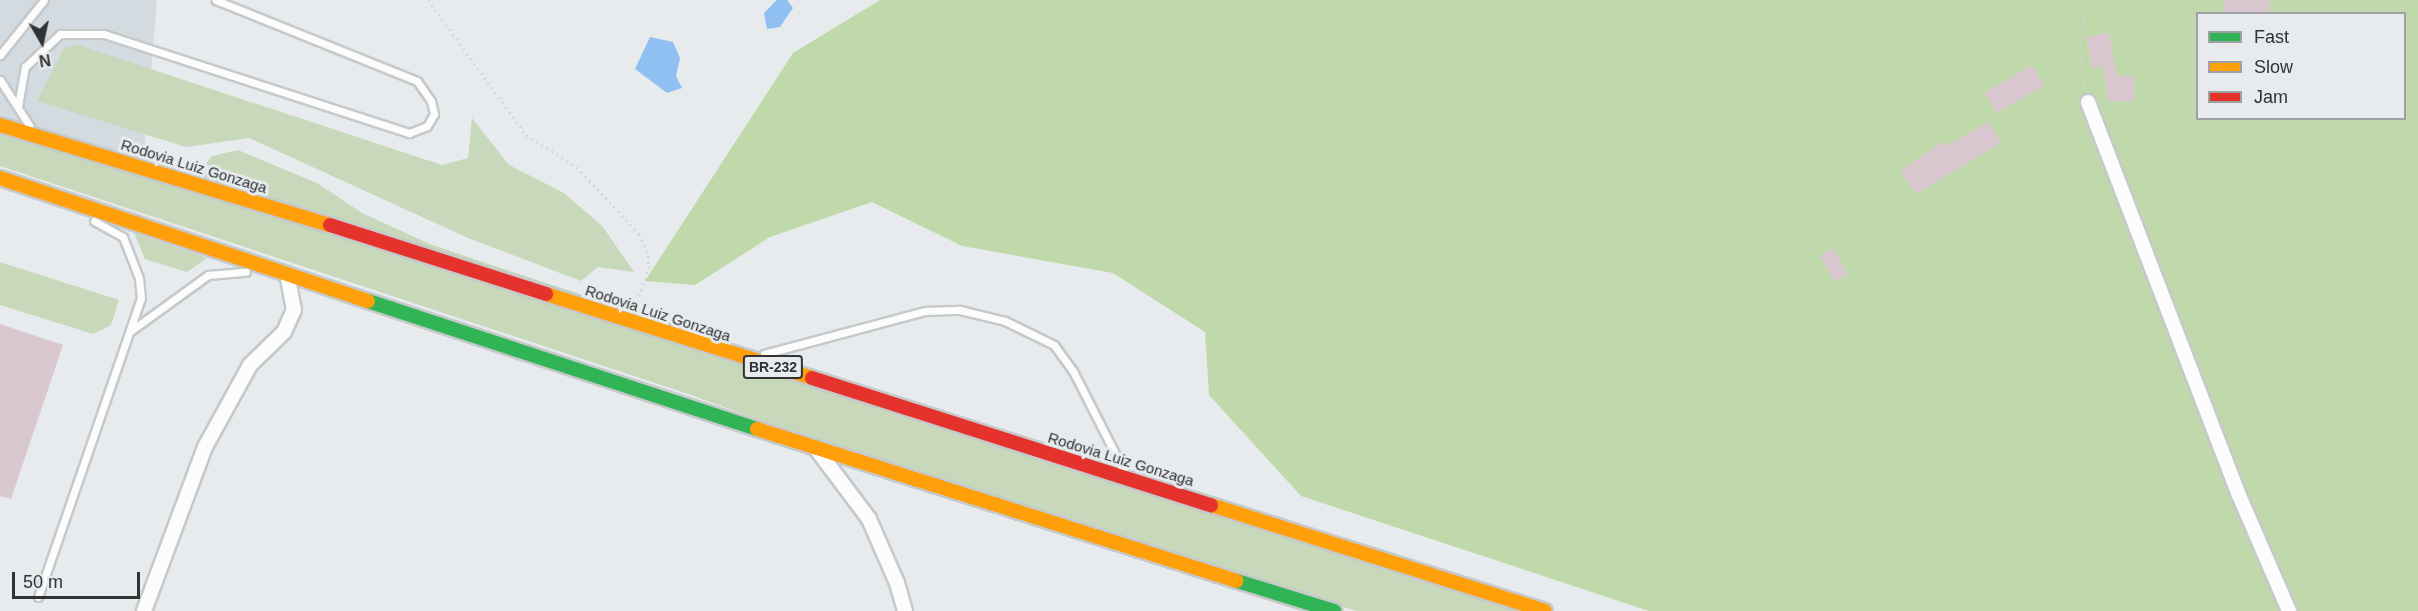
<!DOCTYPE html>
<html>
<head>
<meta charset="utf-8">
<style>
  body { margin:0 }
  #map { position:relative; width:2418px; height:611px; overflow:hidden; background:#e8ebed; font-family:Arial,sans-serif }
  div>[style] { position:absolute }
  .built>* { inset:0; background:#d4dbe0 }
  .green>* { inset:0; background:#c8d8ba }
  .forest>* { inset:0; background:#c0d9aa }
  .water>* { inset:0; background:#90bff2 }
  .building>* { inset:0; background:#d9c8cf; transform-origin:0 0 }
  .path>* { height:3px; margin-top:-1.5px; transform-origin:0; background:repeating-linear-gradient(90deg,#d3d3d4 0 1.5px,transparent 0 6px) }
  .roads { filter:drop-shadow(2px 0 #c6c9ca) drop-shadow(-2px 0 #c6c9ca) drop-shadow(0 2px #c6c9ca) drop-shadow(0 -2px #c6c9ca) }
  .lane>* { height:7px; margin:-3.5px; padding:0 3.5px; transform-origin:3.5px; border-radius:3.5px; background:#fcfcfc }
  .street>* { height:14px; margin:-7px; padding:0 7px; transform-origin:7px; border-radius:7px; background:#fcfcfc }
  .fast>* { height:14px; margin:-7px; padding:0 7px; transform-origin:7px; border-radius:7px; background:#30b455 }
  .slow>* { height:14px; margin:-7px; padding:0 7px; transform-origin:7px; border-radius:7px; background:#ff9f0a }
  .jam>* { height:14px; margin:-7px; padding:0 7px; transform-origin:7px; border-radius:7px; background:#e5322d }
  span { translate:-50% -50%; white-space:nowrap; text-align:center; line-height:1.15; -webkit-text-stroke:6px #e7ebee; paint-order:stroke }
  .shield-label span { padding:2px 4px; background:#e7ebee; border:2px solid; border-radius:4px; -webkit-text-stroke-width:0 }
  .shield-label { font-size:14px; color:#303233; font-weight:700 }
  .street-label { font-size:15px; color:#303233 }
  .legend { position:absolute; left:2196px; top:12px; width:210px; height:108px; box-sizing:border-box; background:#e7ebee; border:2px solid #9ea1a3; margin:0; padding:8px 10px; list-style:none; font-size:18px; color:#303233 }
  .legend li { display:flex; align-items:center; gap:12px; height:30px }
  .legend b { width:30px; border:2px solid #9ea1a3 }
  .north { position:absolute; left:12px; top:12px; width:60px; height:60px; -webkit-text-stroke:4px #e7ebee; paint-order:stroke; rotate:171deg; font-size:16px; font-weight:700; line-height:24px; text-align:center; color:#303233 }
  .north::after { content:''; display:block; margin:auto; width:21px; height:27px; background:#303233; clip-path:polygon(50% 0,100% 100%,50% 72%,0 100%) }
  .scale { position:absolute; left:12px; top:572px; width:128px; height:27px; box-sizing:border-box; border:3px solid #303233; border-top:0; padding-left:8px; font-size:18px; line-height:21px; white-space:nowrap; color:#303233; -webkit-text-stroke:4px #e7ebee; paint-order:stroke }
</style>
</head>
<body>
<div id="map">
  <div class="built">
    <i style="clip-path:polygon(0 0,157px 0,143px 167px,0 125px)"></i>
  </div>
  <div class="green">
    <i style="clip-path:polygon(78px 45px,442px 165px,468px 158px,472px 118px,509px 165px,564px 193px,603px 227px,634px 272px,598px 267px,581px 281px,468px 238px,249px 138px,186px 147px,37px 101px,64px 48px)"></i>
    <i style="clip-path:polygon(0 125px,192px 181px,212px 156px,238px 150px,317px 183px,362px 213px,432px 245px,1533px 611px,1357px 611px,979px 499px,685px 393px,0 166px)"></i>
    <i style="clip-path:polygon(134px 233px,207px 258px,187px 272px,145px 259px)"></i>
    <i style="clip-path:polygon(0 262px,119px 300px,111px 325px,93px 334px,0 305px)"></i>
  </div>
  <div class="forest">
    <i style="clip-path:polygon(evenodd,880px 0,2418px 0,2418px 611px,1649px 611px,1301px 496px,1209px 395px,1205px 332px,1113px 273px,962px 246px,872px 202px,770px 237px,695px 285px,645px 281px,793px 53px,880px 0,2198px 14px,2404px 14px,2404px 118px,2198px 118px,2198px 14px)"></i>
  </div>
  <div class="water">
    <i style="clip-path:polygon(777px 0,787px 0,793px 8px,780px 27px,767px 29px,764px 13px)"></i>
    <i style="clip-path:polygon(650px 37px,673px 42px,680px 58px,676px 76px,682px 88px,667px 93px,635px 69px)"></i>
  </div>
  <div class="building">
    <i style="left:2224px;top:0;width:46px;height:14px"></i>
    <i style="clip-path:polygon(2109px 33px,2117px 76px,2134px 76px,2134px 101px,2108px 101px,2103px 66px,2092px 69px,2086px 37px)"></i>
    <i style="left:2032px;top:65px;width:24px;height:55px;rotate:60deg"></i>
    <i style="clip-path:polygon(1989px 122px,2001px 143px,1916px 194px,1900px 171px,1943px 141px,1946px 146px)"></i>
    <i style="left:1834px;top:248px;width:30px;height:16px;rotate:62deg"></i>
    <i style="clip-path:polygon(0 324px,63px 345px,11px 499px,0 496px)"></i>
  </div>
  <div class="path">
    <i style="left:428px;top:0;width:167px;rotate:54deg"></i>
    <i style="left:526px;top:135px;width:60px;rotate:32.1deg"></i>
    <i style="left:577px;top:167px;width:91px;rotate:47.2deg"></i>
    <i style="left:639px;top:234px;width:18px;rotate:63deg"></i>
    <i style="left:647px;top:250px;width:16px;rotate:83deg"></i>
    <i style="left:649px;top:266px;width:39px;rotate:108deg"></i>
    <i style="left:2085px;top:88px;width:46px;rotate:-96.2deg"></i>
    <i style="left:2080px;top:42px;width:42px;rotate:-81.9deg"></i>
  </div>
  <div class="roads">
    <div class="lane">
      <i style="left:0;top:55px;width:70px;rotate:-51.3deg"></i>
      <i style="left:0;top:80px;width:54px;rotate:57.2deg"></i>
      <i style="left:18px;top:106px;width:40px;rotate:-80deg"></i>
      <i style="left:25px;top:67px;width:48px;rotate:-43.3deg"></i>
      <i style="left:60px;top:34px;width:44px"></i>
      <i style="left:104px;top:34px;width:321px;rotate:18deg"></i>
      <i style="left:409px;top:133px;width:19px;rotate:-21deg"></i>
      <i style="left:427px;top:126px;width:14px;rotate:-60deg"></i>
      <i style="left:434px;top:114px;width:13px;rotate:-103deg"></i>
      <i style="left:431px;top:101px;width:24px;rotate:-125deg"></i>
      <i style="left:417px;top:81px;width:217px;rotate:-158.1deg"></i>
      <i style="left:132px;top:330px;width:94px;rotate:-35.9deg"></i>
      <i style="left:208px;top:275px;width:38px;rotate:-5deg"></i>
      <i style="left:764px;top:354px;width:167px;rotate:-15deg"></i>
      <i style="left:925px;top:311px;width:35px;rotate:-2deg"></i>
      <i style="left:960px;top:310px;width:46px;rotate:13.7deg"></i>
      <i style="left:1005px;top:321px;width:55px;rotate:26.1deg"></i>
      <i style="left:1054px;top:345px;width:32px;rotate:54deg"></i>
      <i style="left:1073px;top:371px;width:110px;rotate:63deg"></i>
      <i style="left:38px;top:597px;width:316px;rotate:-71deg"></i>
      <i style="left:141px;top:298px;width:20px;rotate:-96deg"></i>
      <i style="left:139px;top:278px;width:44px;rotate:-111.3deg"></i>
      <i style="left:123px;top:237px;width:33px;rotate:-151deg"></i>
    </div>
    <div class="street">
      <i style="left:2088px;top:102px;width:419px;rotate:69deg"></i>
      <i style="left:2238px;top:493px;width:129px;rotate:66.6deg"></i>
      <i style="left:818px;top:451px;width:85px;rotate:53.1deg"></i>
      <i style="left:869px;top:519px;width:70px;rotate:66.4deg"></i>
      <i style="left:897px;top:583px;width:29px;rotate:74deg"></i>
      <i style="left:144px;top:611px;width:175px;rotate:-69.6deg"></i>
      <i style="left:205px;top:447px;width:94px;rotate:-61.2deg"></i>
      <i style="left:250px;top:365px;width:47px;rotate:-44.1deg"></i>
      <i style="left:284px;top:332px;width:24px;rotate:-66deg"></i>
      <i style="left:294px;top:310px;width:31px;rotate:-101deg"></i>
    </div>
    <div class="fast">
      <i style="left:368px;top:301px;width:410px;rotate:18.2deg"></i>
      <i style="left:1237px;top:581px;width:102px;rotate:17.2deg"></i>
    </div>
    <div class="slow">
      <i style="left:0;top:125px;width:345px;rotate:16.9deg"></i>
      <i style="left:0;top:178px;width:388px;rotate:18.5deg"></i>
      <i style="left:546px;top:294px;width:279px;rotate:17.5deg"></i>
      <i style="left:757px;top:429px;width:503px;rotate:17.57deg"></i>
      <i style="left:1211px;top:505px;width:350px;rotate:17.6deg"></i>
    </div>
    <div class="jam">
      <i style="left:330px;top:225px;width:227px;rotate:17.7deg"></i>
      <i style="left:812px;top:378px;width:419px;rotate:17.7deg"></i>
    </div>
  </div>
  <div class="shield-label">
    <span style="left:773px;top:367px">BR-232</span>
  </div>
  <div class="street-label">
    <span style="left:194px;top:166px;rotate:17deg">Rodovia Luiz Gonzaga</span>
    <span style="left:658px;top:313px;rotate:18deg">Rodovia Luiz Gonzaga</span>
    <span style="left:1121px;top:459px;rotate:17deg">Rodovia Luiz Gonzaga</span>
  </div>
  <ul class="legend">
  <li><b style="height:8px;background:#30b455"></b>Fast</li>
  <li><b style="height:8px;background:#ff9f0a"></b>Slow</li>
  <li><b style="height:8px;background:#e5322d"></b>Jam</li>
  </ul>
  <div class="north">N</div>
  <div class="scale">50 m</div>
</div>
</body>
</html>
